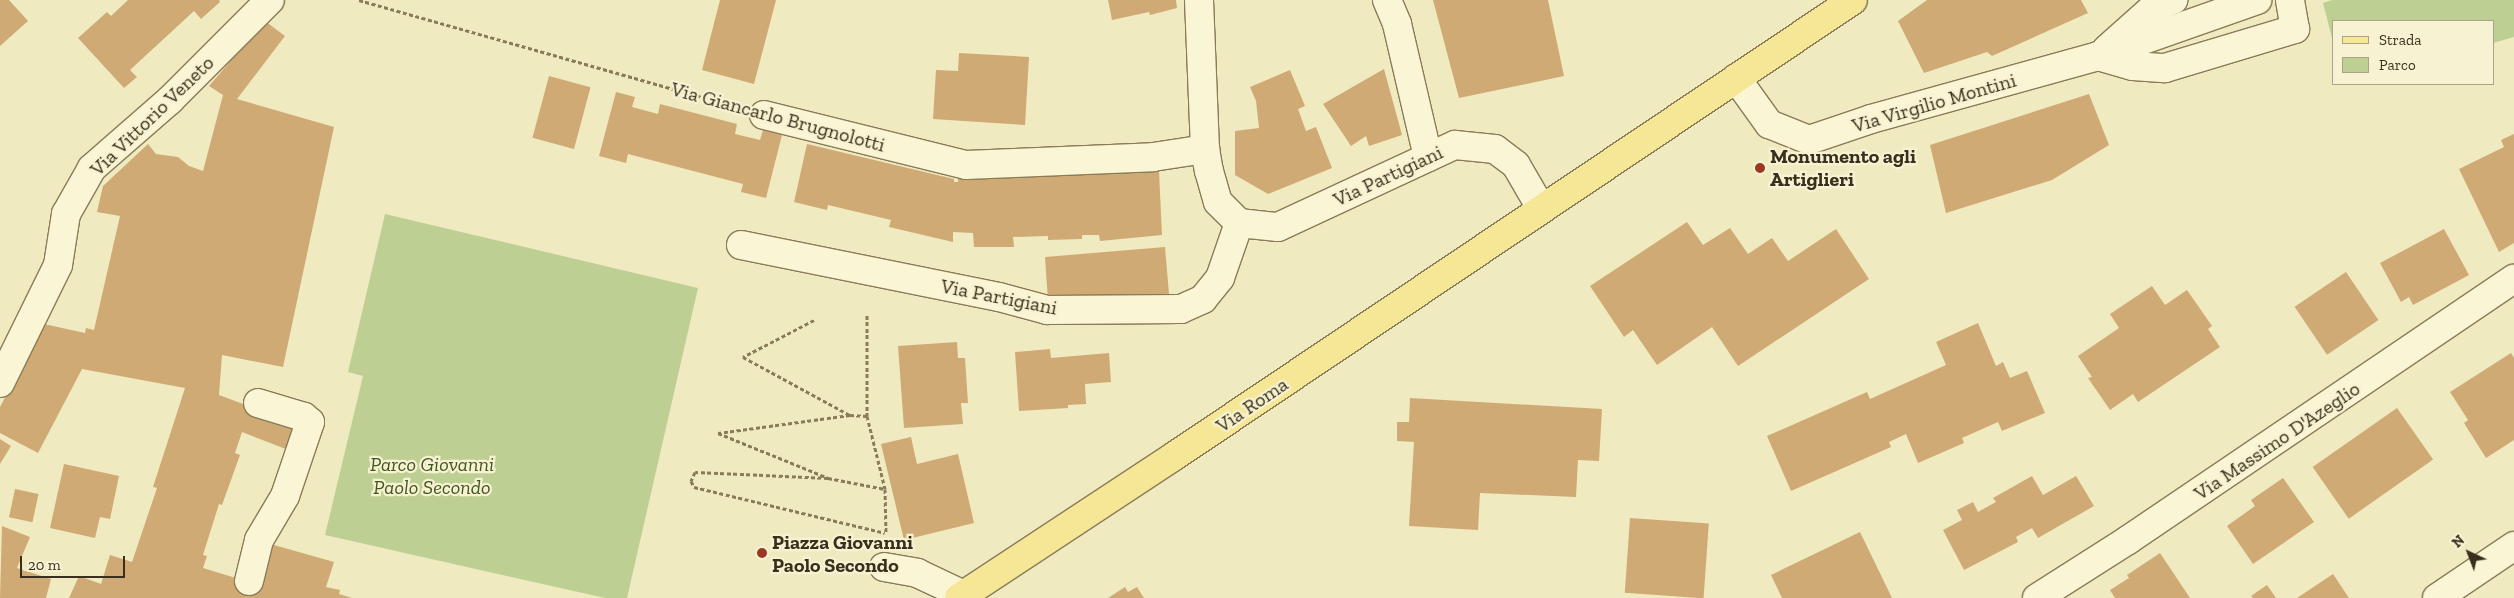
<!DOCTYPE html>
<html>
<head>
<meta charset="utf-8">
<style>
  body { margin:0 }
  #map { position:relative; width:2514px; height:598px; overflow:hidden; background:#f0eac1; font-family:"Zilla Slab",serif }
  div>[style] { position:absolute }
  .green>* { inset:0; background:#becf94 }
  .building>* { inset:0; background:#d0aa74; transform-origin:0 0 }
  .path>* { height:3px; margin-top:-1.5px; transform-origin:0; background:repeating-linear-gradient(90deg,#8a7b57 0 4px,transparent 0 6.5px) }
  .roads { filter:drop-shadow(1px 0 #8a7b57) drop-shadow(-1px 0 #8a7b57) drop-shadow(0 1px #8a7b57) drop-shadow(0 -1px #8a7b57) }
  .minor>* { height:28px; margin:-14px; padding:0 14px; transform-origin:14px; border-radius:14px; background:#faf5d4 }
  .major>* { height:28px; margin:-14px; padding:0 14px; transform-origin:14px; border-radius:14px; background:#f5e796 }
  .dots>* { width:14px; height:14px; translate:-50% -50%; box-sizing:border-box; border:2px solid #f7f2d1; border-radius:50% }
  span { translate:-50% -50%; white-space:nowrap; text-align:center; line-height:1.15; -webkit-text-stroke:4.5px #f7f2d1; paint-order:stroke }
  .street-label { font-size:20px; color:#392f1c }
  .poi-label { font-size:20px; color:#392f1c; font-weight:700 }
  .left { translate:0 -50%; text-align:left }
  .park-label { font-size:20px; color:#415722; font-style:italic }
  .legend { position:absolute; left:2332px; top:20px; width:162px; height:65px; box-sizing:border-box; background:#f7f2d1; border:1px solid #aba489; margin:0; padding:6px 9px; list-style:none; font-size:15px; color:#392f1c }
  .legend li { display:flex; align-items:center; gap:10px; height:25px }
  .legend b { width:25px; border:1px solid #aba489 }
  .north { position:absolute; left:2444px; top:528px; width:50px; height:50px; -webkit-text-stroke:4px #f7f2d1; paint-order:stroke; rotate:317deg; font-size:14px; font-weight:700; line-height:20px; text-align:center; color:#392f1c }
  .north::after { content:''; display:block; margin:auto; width:18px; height:22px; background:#392f1c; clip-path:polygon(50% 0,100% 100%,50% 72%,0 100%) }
  .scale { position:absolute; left:20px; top:556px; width:105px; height:22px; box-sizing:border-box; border:2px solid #392f1c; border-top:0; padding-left:6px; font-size:15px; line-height:18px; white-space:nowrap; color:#392f1c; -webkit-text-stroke:4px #f7f2d1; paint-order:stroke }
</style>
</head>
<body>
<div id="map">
  <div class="green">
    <i style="clip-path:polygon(2332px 0,2514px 0,2514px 37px,2493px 43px,2493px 21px,2333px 21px,2333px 42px,2323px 3px)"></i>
    <i style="clip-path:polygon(385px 214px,698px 288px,627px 598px,605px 598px,325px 535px,363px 376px,348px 372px)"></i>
  </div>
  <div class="building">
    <i style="clip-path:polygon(0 0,9px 0,28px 21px,0 46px)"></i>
    <i style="clip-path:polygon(128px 0,219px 0,220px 2px,201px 19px,194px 11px,130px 70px,137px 77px,124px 88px,78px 38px,107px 12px,111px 16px)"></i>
    <i style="clip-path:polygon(720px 0,776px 0,754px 84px,702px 70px)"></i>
    <i style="clip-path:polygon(1108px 0,1176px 0,1177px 8px,1150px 15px,1149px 12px,1112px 20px)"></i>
    <i style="clip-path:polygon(1433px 0,1548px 0,1564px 76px,1459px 98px)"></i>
    <i style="clip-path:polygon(1927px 0,2081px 0,2088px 13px,1992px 56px,1987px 52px,1924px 73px,1898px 21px)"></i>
    <i style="clip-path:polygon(265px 21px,285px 36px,237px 99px,334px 127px,283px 367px,222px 355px,219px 395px,297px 424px,291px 451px,242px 432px,235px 453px,240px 455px,222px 505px,219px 504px,203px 555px,207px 556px,203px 568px,239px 579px,267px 543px,334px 562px,326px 587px,340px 590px,339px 594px,352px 598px,69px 598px,79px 576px,101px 584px,110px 555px,132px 562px,157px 488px,153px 487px,185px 388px,82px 369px,38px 453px,0 433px,0 407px,44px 324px,85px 333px,86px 328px,94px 330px,120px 216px,97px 212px,103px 186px,148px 144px,156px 154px,178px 157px,189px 166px,203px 171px,223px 95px,209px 86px)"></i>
    <i style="clip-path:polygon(959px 53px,1029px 57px,1025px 125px,933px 119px,936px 70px,958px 71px)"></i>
    <i style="clip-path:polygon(1384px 69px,1402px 135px,1369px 146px,1366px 136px,1351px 146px,1323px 104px)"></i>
    <i style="clip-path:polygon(1290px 70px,1305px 106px,1298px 109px,1306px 131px,1316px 127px,1332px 168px,1268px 194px,1235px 175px,1235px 131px,1259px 128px,1256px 101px,1250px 87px)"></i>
    <i style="left:549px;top:76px;width:43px;height:64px;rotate:15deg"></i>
    <i style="clip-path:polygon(616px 92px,635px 97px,632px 107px,658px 114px,660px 104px,737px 124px,735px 134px,760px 140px,763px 130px,782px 135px,766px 198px,741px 192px,743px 184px,628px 154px,626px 163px,599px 156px)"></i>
    <i style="clip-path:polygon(2089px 94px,2109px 145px,2052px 180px,1946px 213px,1930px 145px)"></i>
    <i style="clip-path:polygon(2514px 134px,2514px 243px,2499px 252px,2459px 169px,2504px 147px,2501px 140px)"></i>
    <i style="clip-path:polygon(807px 144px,954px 179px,954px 182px,958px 182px,958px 178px,1159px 171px,1162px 235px,1100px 241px,1099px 235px,1082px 235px,1082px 239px,1048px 240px,1048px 236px,1013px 237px,1014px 247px,974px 247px,973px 233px,953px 232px,953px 242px,889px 227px,891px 220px,828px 205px,827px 210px,794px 202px)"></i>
    <i style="clip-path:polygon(1687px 222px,1703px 245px,1730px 228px,1748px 254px,1772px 238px,1788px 261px,1836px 229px,1869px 279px,1738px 366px,1712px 327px,1657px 365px,1633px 330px,1624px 337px,1590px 286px)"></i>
    <i style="clip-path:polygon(2444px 229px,2469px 275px,2413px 305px,2409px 297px,2401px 302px,2380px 263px)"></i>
    <i style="clip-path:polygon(1165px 247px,1169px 294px,1111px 299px,1110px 296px,1048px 301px,1045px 257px)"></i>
    <i style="left:2346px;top:272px;width:58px;height:62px;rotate:56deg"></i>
    <i style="clip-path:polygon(2152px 286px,2165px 305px,2187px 290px,2212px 326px,2208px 329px,2220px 347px,2138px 402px,2133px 394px,2110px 410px,2088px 378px,2092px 377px,2078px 356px,2119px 328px,2110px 314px)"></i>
    <i style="clip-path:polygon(1978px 323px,1996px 366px,2003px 362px,2010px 378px,2027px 371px,2045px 413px,2002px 431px,1998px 422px,1962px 438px,1964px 443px,1918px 463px,1906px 434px,1889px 442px,1891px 447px,1791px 491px,1767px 436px,1867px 392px,1870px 399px,1946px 365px,1936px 342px)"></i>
    <i style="clip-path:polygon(957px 342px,958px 358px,965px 358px,968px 403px,961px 403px,963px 424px,904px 428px,898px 346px)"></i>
    <i style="clip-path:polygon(1050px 349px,1051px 358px,1109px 353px,1111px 382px,1085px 384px,1086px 404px,1068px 405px,1068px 408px,1019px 411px,1015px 352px)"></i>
    <i style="clip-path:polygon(2511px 353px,2514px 358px,2514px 440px,2486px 458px,2464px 423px,2468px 420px,2450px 392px)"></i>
    <i style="clip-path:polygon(1410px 398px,1602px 409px,1599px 461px,1578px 460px,1576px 497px,1480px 493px,1478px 530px,1409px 526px,1414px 442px,1397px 441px,1397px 422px,1409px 422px)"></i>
    <i style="left:2397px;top:408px;width:63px;height:103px;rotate:55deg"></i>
    <i style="clip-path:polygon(911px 437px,917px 464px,958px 454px,974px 523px,904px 540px,881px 444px)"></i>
    <i style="clip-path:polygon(0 439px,11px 446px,0 464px)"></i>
    <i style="clip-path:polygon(64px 464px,119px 476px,110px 519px,100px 517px,95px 538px,50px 528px)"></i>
    <i style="clip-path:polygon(2032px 476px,2043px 495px,2076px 476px,2094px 506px,2038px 538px,2032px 528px,2016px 537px,2018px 542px,1964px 570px,1943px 530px,1962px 520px,1957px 510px,1973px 502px,1978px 512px,1996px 502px,1993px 498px)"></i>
    <i style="clip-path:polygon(2283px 478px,2314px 522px,2253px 564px,2227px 526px,2255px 506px,2251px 500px)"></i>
    <i style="left:15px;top:489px;width:24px;height:29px;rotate:12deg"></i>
    <i style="left:1630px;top:518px;width:79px;height:75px;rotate:4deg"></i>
    <i style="clip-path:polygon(2px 526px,30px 537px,17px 568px,51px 579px,46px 598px,0 598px)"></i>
    <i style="clip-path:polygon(1860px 532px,1892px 598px,1782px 598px,1771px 575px)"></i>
    <i style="clip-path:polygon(2160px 553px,2190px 598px,2115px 598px,2110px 590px,2129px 578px,2127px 575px)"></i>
    <i style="clip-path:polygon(2333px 574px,2349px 598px,2297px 598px)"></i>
    <i style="clip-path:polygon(2267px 585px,2276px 598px,2253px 598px,2251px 596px)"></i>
    <i style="clip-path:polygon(1125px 587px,1128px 592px,1137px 587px,1144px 598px,1108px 598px)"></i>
  </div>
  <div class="path">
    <i style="left:359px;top:0;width:390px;rotate:15.8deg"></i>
    <i style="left:867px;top:315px;width:101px;rotate:90deg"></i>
    <i style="left:867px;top:416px;width:75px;rotate:76.1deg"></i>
    <i style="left:885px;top:489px;width:45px;rotate:88.7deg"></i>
    <i style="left:814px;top:320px;width:80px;rotate:152.5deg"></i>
    <i style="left:743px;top:357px;width:122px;rotate:28.5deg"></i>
    <i style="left:850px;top:415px;width:133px;rotate:172.2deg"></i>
    <i style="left:718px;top:433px;width:119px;rotate:22.2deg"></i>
    <i style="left:828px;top:478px;width:133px;rotate:-177.4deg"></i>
    <i style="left:695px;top:472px;width:10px;rotate:114deg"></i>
    <i style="left:691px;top:481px;width:7px;rotate:63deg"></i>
    <i style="left:694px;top:487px;width:196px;rotate:13.5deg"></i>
    <i style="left:850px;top:415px;width:17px;rotate:3deg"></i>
    <i style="left:828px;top:478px;width:58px;rotate:10.9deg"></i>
  </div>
  <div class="roads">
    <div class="minor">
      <i style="left:1199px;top:0;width:149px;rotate:87.7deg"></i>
      <i style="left:1205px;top:149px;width:22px;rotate:80deg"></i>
      <i style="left:1209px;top:171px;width:32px;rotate:74deg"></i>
      <i style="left:1218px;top:202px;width:30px;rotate:45deg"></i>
      <i style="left:1239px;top:223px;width:39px;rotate:6deg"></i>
      <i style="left:1278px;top:227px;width:195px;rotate:-24.9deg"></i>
      <i style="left:1455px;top:145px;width:40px;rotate:5.7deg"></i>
      <i style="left:1495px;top:149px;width:26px;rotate:37deg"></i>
      <i style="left:1516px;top:165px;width:50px;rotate:59.8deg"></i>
      <i style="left:1387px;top:0;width:26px;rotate:67deg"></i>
      <i style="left:1397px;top:24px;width:137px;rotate:76.9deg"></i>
      <i style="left:2107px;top:49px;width:62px;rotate:-41.7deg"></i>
      <i style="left:2153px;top:8px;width:22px;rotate:-22deg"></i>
      <i style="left:2098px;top:56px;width:36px;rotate:16deg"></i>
      <i style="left:2133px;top:66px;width:32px;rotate:4deg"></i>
      <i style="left:2165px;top:68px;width:136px;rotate:-16.7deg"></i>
      <i style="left:2295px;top:29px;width:29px;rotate:-100deg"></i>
      <i style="left:1736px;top:78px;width:57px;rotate:54.3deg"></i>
      <i style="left:1769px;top:124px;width:43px;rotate:21.8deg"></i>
      <i style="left:1809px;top:140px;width:65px;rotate:-18.7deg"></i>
      <i style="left:1871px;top:119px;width:236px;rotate:-15.5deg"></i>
      <i style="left:2098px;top:56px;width:169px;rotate:-19.4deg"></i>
      <i style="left:764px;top:115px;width:208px;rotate:13.9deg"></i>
      <i style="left:966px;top:165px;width:187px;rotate:-2.4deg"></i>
      <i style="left:1153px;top:157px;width:53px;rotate:-8.7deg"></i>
      <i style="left:741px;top:245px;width:263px;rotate:11.4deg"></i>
      <i style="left:999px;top:297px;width:50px;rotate:15.2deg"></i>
      <i style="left:1047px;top:310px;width:134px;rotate:-0.4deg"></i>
      <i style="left:1181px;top:309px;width:24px;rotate:-24deg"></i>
      <i style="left:1203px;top:299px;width:27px;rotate:-51deg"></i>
      <i style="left:1220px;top:278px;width:58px;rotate:-70.9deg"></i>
      <i style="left:0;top:383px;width:131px;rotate:-63.8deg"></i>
      <i style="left:58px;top:265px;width:52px;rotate:-81.1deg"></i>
      <i style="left:66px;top:214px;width:53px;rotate:-60.5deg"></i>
      <i style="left:92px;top:168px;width:103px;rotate:-41.1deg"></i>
      <i style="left:170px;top:100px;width:141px;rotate:-45deg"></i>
      <i style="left:884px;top:567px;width:34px;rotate:10deg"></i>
      <i style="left:917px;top:573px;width:52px;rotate:25.1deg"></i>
      <i style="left:249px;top:581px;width:42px;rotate:-76.3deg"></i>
      <i style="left:259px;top:540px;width:51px;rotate:-59.4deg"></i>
      <i style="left:285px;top:496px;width:78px;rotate:-71.3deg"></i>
      <i style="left:310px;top:422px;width:8px;rotate:-140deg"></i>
      <i style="left:304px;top:417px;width:48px;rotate:-163.1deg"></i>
      <i style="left:2037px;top:598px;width:108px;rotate:-32.5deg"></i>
      <i style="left:2128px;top:540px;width:466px;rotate:-34.1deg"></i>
      <i style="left:2437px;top:598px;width:93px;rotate:-34deg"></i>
    </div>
    <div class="major">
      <i style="left:959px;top:598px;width:256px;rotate:-33.4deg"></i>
      <i style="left:1173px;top:457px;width:819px;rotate:-33.9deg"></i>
    </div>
  </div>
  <div class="dots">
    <i style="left:1760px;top:168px;background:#9c3724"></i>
    <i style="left:762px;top:553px;background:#9c3724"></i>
  </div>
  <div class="street-label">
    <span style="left:1934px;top:103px;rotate:-16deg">Via Virgilio Montini</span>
    <span style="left:152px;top:116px;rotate:-44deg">Via Vittorio Veneto</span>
    <span style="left:778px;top:117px;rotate:15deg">Via Giancarlo Brugnolotti</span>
    <span style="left:1388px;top:176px;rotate:-25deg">Via Partigiani</span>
    <span style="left:999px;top:297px;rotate:11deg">Via Partigiani</span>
    <span style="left:1252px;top:405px;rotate:-34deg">Via Roma</span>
    <span style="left:2277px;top:441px;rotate:-34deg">Via Massimo D'Azeglio</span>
  </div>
  <div class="poi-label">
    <span class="left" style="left:1770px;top:168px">Monumento agli<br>Artiglieri</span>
    <span class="left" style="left:772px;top:554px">Piazza Giovanni<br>Paolo Secondo</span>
  </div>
  <div class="park-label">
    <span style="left:432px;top:476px">Parco Giovanni<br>Paolo Secondo</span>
  </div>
  <ul class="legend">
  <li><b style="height:6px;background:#f5e796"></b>Strada</li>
  <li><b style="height:14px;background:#becf94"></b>Parco</li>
  </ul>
  <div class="north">N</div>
  <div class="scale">20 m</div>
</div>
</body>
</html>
